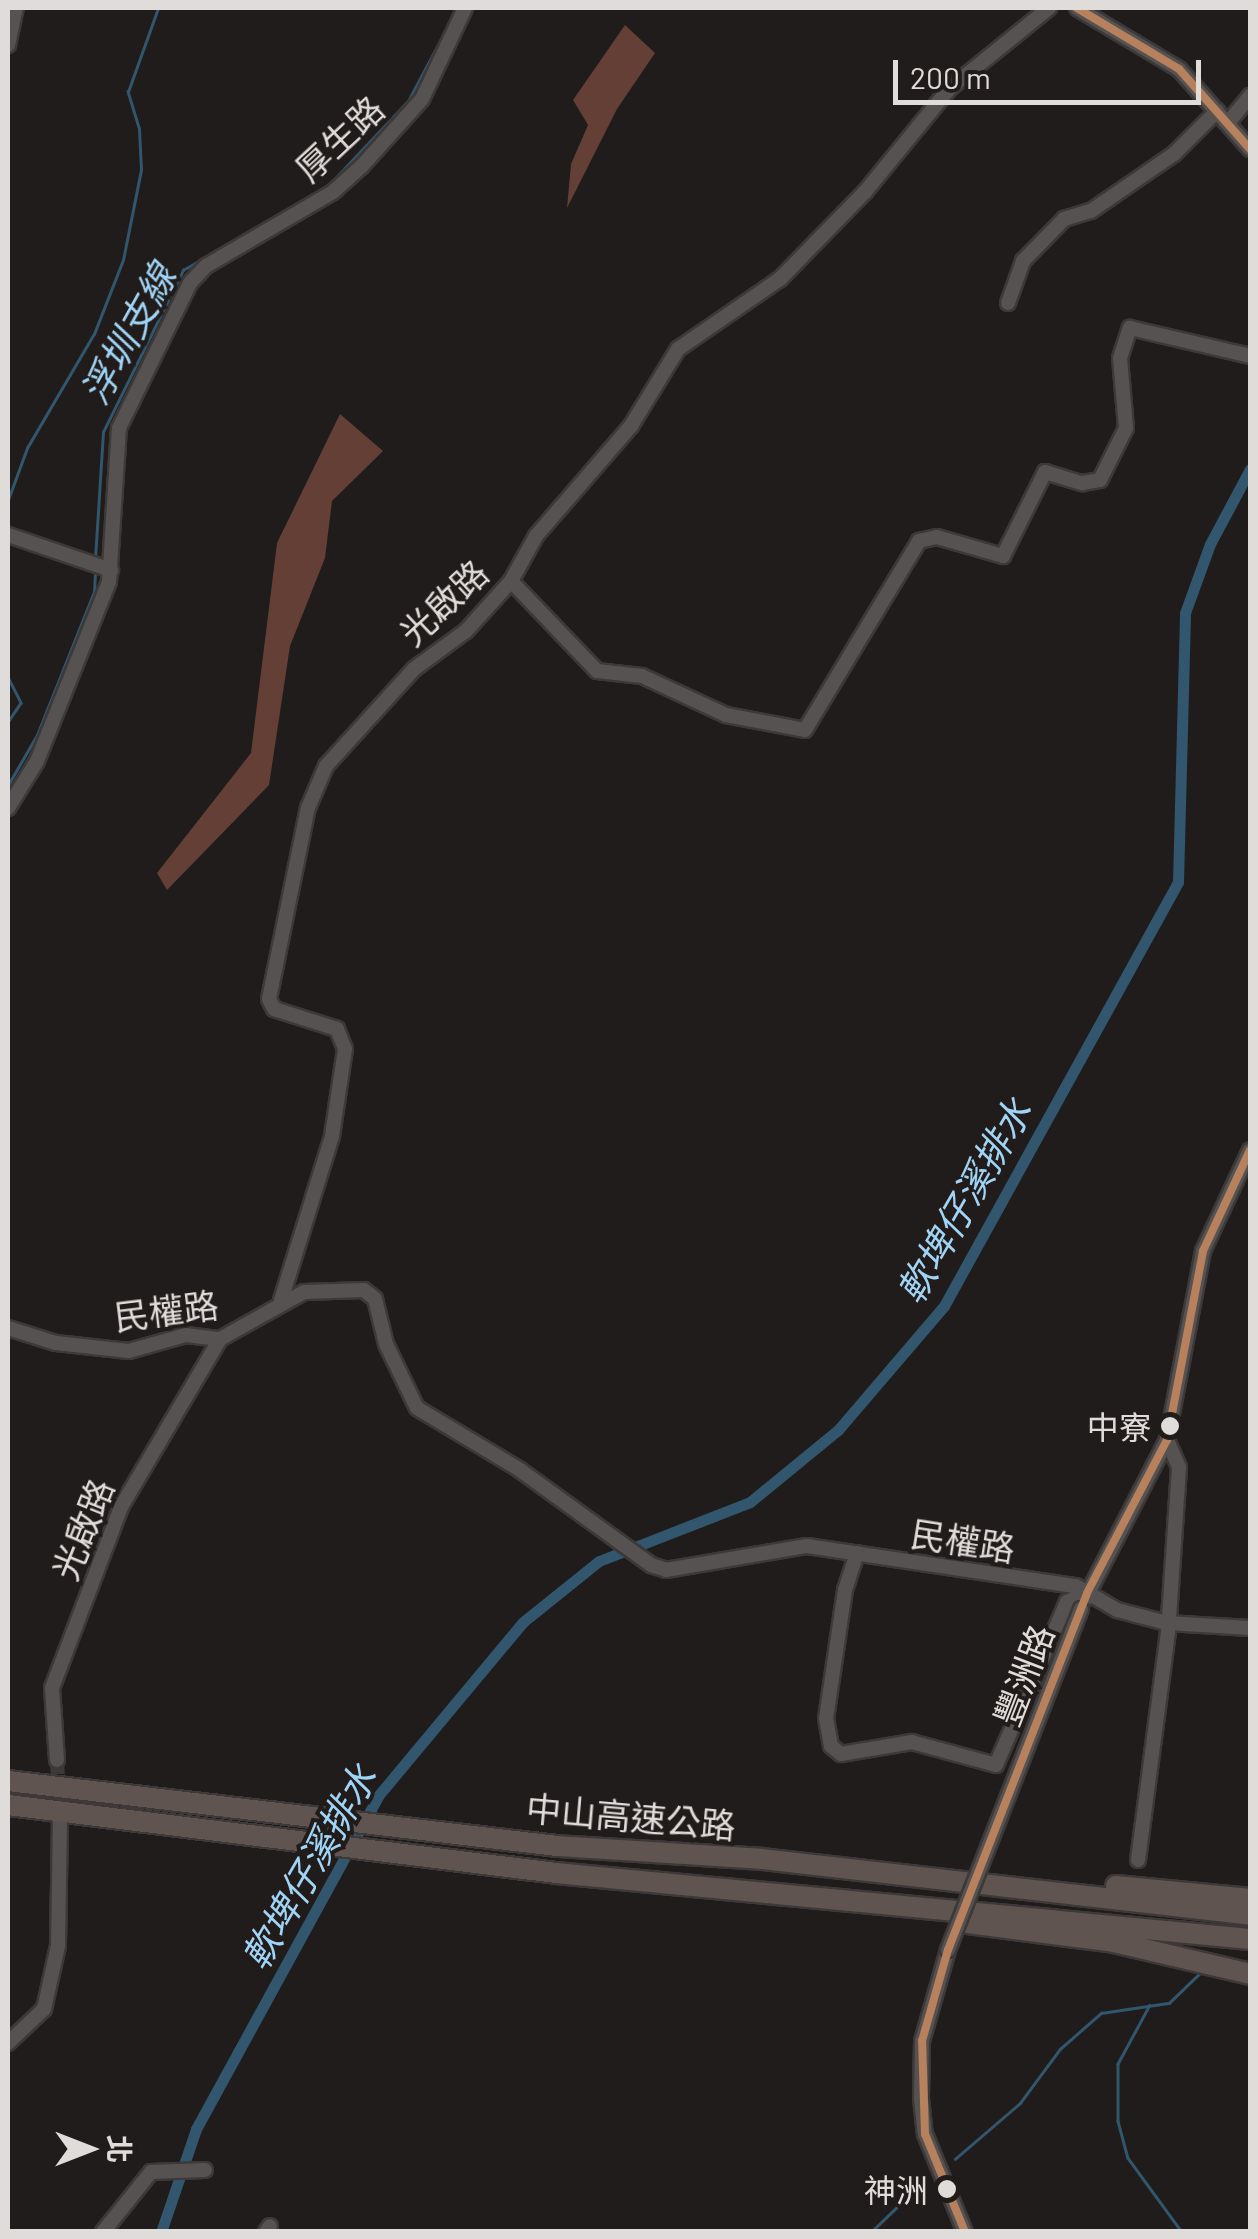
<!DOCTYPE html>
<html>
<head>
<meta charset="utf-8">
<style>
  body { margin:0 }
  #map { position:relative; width:1258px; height:2239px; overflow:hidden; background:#1f1c1b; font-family:Barlow,"Noto Sans TC",sans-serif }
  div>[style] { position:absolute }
  .forest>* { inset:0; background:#633f35 }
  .stream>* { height:2.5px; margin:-1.25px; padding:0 1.25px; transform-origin:1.25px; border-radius:1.25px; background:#31566d }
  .canal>* { height:11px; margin:-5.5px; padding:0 5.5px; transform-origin:5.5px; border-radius:5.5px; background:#31566d }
  .minor-tunnel>* { height:14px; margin-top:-7px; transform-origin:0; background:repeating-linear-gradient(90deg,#3c3938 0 14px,transparent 0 21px) }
  .roads { filter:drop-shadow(2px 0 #3c3938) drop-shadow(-2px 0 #3c3938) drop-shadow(0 2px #3c3938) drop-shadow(0 -2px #3c3938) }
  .minor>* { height:14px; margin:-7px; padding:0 7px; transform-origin:7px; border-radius:7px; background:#555251 }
  .highway>* { height:20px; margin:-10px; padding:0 10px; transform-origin:10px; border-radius:10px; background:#605451 }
  .bridges { filter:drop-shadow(2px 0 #3c3938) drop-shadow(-2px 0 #3c3938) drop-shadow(0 2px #3c3938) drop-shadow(0 -2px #3c3938) }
  .minor-bridge>* { height:14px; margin:-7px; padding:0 7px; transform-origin:7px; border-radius:7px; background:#555251 }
  .bus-1>* { height:8px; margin:-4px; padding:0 4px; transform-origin:4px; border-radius:4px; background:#b6815c }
  .dots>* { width:28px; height:28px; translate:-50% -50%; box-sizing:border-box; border:5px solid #211b19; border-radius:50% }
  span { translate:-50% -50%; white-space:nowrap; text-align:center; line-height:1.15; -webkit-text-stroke:8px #211b19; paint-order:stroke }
  .bus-label { font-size:32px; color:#e0dcda }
  .right { translate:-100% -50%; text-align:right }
  .street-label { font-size:35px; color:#e0dcda }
  .water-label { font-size:38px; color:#9fd4f7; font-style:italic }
  .frame { position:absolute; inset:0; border:10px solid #e0dcda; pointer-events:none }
  .north { position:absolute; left:40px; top:2099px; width:100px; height:100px; -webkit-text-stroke:8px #211b19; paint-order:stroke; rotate:90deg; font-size:28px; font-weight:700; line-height:40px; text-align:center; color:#e0dcda }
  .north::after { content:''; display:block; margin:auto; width:35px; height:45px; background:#e0dcda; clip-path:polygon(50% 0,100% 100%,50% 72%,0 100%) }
  .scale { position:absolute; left:893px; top:60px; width:308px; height:45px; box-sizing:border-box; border:5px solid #e0dcda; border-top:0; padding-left:12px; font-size:30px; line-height:35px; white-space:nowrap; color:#e0dcda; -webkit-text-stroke:8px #211b19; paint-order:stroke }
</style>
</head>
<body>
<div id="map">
  <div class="forest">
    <i style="clip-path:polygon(625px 25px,655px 53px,617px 109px,567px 208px,571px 164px,588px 125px,573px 100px)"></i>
    <i style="clip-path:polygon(340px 414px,383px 451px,332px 501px,325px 558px,290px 646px,269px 785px,167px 890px,157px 873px,251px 753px,277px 543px)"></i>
  </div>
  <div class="stream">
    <i style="left:324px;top:190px;width:122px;rotate:-46.7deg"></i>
    <i style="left:408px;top:101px;width:104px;rotate:-62deg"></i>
    <i style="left:8px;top:500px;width:55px;rotate:-69.9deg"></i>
    <i style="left:27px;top:448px;width:132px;rotate:-59.6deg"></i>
    <i style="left:94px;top:334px;width:79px;rotate:-68.6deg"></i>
    <i style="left:123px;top:260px;width:92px;rotate:-78.7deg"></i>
    <i style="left:141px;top:170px;width:41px;rotate:-92.8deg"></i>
    <i style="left:139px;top:129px;width:39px;rotate:-107deg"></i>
    <i style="left:128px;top:92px;width:89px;rotate:-70.3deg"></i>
    <i style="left:95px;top:559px;width:127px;rotate:-86.4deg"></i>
    <i style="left:103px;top:432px;width:181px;rotate:-63.7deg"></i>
    <i style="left:183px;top:270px;width:119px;rotate:-29.8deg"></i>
    <i style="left:8px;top:677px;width:29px;rotate:63deg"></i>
    <i style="left:21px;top:703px;width:23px;rotate:124deg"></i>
    <i style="left:8px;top:785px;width:58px;rotate:-59.9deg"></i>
    <i style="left:37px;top:735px;width:154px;rotate:-68.3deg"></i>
    <i style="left:94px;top:592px;width:20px;rotate:-87deg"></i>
    <i style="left:1150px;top:2005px;width:67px;rotate:118.5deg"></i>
    <i style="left:1118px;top:2064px;width:57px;rotate:90deg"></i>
    <i style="left:1118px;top:2121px;width:38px;rotate:75deg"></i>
    <i style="left:1128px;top:2158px;width:92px;rotate:53.9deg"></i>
    <i style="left:955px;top:2159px;width:86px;rotate:-40.7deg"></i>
    <i style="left:1020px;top:2103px;width:67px;rotate:-53.5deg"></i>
    <i style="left:1060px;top:2049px;width:55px;rotate:-41.3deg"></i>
    <i style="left:1101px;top:2013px;width:69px;rotate:-8.4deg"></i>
    <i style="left:1169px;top:2003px;width:46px;rotate:-44.1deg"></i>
    <i style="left:871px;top:2232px;width:76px;rotate:-43.9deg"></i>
  </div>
  <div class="canal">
    <i style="left:161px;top:2232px;width:109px;rotate:-71.2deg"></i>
    <i style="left:196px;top:2129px;width:379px;rotate:-61.3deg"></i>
    <i style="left:378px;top:1796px;width:226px;rotate:-50.2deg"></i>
    <i style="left:523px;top:1622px;width:97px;rotate:-38.8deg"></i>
    <i style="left:599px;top:1561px;width:162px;rotate:-21.3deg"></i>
    <i style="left:750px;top:1502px;width:114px;rotate:-39.3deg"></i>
    <i style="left:838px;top:1430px;width:163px;rotate:-49.5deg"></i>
    <i style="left:944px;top:1306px;width:484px;rotate:-61.1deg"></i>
    <i style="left:1178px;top:882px;width:269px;rotate:-88.5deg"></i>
    <i style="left:1185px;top:613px;width:73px;rotate:-70.1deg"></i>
    <i style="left:1210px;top:544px;width:85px;rotate:-61.9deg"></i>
  </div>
  <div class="minor-tunnel">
    <i style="left:57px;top:1760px;width:60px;rotate:87.1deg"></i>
  </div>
  <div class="roads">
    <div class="minor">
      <i style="left:1077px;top:8px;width:119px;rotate:30.9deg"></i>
      <i style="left:1179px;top:69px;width:107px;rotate:48.4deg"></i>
      <i style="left:8px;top:45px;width:38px;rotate:-78deg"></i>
      <i style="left:1228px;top:123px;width:35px;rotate:-51deg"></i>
      <i style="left:1008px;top:303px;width:45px;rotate:-70.3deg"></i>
      <i style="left:1023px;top:261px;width:59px;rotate:-45.7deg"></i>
      <i style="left:1064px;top:219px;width:28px;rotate:-17deg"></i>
      <i style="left:1091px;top:211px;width:101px;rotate:-34.5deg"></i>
      <i style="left:1174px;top:154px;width:61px;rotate:-45deg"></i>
      <i style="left:8px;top:535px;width:109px;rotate:18.8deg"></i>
      <i style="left:511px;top:581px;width:124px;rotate:46.3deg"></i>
      <i style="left:597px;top:671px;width:45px;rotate:6.3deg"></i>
      <i style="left:642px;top:676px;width:93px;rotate:24.9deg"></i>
      <i style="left:726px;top:715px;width:80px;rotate:10.8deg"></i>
      <i style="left:805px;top:730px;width:221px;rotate:-58.9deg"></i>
      <i style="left:919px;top:541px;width:18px;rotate:-13deg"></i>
      <i style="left:937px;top:537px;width:69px;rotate:16.1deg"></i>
      <i style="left:1003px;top:556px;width:94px;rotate:-63.4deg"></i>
      <i style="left:1045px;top:472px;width:39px;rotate:17deg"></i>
      <i style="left:1082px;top:483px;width:18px;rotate:-9deg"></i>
      <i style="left:1100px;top:480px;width:58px;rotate:-63.4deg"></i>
      <i style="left:1126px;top:428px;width:70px;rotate:-94.9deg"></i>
      <i style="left:1120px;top:358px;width:32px;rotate:-72deg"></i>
      <i style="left:1130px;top:328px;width:123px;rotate:13.1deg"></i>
      <i style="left:8px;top:808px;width:55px;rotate:-58.3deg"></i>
      <i style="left:37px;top:761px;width:193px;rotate:-68.1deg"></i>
      <i style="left:109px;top:582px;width:154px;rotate:-86.3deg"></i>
      <i style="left:119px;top:428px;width:161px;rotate:-63.9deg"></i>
      <i style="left:190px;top:283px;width:23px;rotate:-47deg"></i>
      <i style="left:206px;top:266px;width:147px;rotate:-30.2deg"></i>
      <i style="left:333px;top:192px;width:38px;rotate:-42deg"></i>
      <i style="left:361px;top:167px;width:91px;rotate:-48.1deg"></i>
      <i style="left:422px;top:99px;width:101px;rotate:-64.7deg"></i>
      <i style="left:281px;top:1300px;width:172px;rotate:-72.7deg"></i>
      <i style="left:332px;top:1136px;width:88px;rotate:-81.5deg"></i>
      <i style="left:345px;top:1049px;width:22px;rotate:-112deg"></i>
      <i style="left:337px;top:1029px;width:66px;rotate:-162.4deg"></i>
      <i style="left:274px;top:1009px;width:11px;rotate:-117deg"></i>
      <i style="left:269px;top:999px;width:195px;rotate:-78.5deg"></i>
      <i style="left:308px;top:808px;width:46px;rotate:-66.8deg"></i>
      <i style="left:326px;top:766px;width:131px;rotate:-47.8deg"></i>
      <i style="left:414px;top:669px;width:64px;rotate:-36.2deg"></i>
      <i style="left:466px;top:631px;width:67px;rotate:-48deg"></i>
      <i style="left:511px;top:581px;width:51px;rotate:-60.9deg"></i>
      <i style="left:536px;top:536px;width:145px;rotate:-49.2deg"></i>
      <i style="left:631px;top:426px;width:90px;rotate:-58.6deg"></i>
      <i style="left:678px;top:349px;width:124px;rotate:-34.5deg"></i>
      <i style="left:780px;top:279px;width:122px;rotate:-45.7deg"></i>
      <i style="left:865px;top:192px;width:133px;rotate:-50.8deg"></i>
      <i style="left:949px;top:89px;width:129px;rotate:-39deg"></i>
      <i style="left:8px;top:1328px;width:50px;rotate:17.4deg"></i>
      <i style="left:56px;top:1343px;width:73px;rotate:6.3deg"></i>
      <i style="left:129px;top:1351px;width:59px;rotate:-15.7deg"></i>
      <i style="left:186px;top:1335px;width:34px;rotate:7deg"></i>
      <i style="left:220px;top:1339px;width:96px;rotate:-29.2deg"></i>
      <i style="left:304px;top:1292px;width:60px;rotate:-1.9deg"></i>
      <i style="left:364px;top:1290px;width:14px;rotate:39deg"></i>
      <i style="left:375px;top:1299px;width:46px;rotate:76.3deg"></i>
      <i style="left:386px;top:1344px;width:71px;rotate:64.2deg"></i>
      <i style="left:417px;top:1408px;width:120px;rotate:31deg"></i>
      <i style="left:520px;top:1470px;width:162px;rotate:35.9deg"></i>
      <i style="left:651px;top:1565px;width:16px;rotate:18deg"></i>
      <i style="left:666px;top:1570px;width:143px;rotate:-9.7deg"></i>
      <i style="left:807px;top:1546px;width:272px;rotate:8.5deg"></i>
      <i style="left:1076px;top:1586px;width:48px;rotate:30.3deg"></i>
      <i style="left:1117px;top:1610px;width:52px;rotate:14.6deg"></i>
      <i style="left:1167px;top:1623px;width:83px;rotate:3.4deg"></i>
      <i style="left:857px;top:1553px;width:39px;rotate:108deg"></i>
      <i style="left:845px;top:1590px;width:129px;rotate:98.4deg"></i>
      <i style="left:826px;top:1718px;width:28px;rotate:80deg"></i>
      <i style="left:831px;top:1746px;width:13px;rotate:39deg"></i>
      <i style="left:841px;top:1754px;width:72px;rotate:-9.6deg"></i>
      <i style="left:912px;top:1742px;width:87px;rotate:15.3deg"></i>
      <i style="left:996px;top:1765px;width:178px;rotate:-66.5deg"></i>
      <i style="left:1067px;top:1602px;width:22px;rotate:-24deg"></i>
      <i style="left:1085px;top:1599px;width:179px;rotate:-62.7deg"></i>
      <i style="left:1167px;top:1440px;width:192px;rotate:-79.2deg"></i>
      <i style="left:1203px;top:1251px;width:111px;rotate:-65deg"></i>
      <i style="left:57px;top:1760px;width:72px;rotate:-94deg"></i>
      <i style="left:52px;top:1688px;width:194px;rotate:-69.1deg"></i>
      <i style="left:121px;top:1507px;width:195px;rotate:-59.5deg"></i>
      <i style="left:1138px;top:1860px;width:229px;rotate:-82.5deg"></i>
      <i style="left:1168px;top:1633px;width:166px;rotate:-86.2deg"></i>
      <i style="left:1179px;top:1467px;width:30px;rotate:-114deg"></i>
      <i style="left:948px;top:1950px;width:95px;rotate:105.9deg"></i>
      <i style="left:922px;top:2041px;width:57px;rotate:91deg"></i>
      <i style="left:921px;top:2098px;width:36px;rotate:84deg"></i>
      <i style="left:925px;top:2134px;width:106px;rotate:67.8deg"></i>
      <i style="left:8px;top:2043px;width:50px;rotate:-43.4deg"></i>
      <i style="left:44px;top:2009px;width:65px;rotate:-77.5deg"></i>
      <i style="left:58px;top:1946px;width:126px;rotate:-89.1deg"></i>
      <i style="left:103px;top:2232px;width:77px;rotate:-51.3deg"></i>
      <i style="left:151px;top:2172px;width:54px;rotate:-2.1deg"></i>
      <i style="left:266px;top:2232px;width:7px;rotate:-56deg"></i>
    </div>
    <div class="highway">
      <i style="left:8px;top:1781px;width:553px;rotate:6.75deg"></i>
      <i style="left:557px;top:1846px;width:205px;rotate:3.6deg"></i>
      <i style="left:762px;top:1859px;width:491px;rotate:6.5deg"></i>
      <i style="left:8px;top:1805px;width:552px;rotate:7.07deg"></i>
      <i style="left:556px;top:1873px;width:697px;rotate:5.43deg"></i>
      <i style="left:1116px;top:1886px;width:135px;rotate:5.5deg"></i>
      <i style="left:968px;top:1923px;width:147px;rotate:7.4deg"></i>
      <i style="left:1114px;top:1942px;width:140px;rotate:13.2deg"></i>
    </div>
  </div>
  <div class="bridges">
    <div class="minor-bridge">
      <i style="left:948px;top:1950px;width:366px;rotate:-68.7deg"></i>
    </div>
  </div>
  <div class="bus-1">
    <i style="left:1077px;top:8px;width:119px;rotate:30.9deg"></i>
    <i style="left:1179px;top:69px;width:107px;rotate:48.4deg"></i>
    <i style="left:965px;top:2232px;width:106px;rotate:-112.2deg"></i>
    <i style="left:925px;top:2134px;width:93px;rotate:-91.8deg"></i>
    <i style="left:922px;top:2041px;width:95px;rotate:-74.1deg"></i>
    <i style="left:948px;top:1950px;width:383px;rotate:-68.7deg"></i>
    <i style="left:1087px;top:1593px;width:173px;rotate:-62.4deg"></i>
    <i style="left:1167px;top:1440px;width:192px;rotate:-79.2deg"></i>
    <i style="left:1203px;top:1251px;width:111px;rotate:-65deg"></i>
  </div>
  <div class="dots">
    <i style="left:1170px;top:1426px;background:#e0dcda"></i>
    <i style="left:947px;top:2189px;background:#e0dcda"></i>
  </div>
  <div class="bus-label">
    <span class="right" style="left:1151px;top:1426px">中寮</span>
    <span class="right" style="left:928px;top:2189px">神洲</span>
  </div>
  <div class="street-label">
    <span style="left:339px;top:138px;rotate:-43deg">厚生路</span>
    <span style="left:443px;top:602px;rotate:-43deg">光啟路</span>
    <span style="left:166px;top:1310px;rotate:-7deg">民權路</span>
    <span style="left:82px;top:1529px;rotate:-68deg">光啟路</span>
    <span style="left:963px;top:1540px;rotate:9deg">民權路</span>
    <span style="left:1023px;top:1675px;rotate:-69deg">豐洲路</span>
    <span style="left:631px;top:1816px;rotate:5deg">中山高速公路</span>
  </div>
  <div class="water-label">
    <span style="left:128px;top:334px;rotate:-61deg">浮圳支線</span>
    <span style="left:964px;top:1201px;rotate:-60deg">軟埤仔溪排水</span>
    <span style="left:309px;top:1867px;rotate:-60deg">軟埤仔溪排水</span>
  </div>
  <div class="frame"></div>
  <div class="north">北</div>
  <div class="scale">200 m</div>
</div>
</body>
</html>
